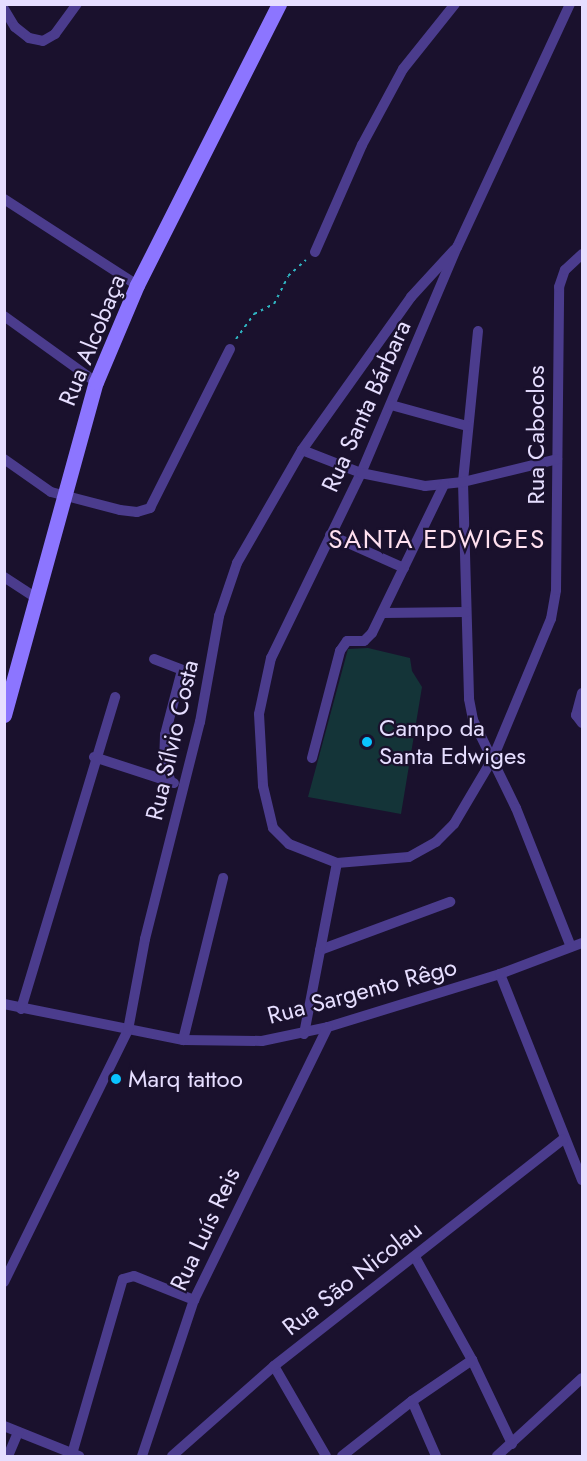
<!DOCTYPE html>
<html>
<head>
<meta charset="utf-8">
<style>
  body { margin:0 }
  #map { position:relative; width:587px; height:1461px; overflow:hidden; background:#1a112d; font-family:Jost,sans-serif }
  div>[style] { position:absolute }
  .green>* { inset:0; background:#143438 }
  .path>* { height:2px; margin-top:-1px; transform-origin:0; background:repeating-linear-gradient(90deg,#2fb5c2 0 3px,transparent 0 7.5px) }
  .street>* { height:10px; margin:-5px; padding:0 5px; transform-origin:5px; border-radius:5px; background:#4b3c8d }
  .secondary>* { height:15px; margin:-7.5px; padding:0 7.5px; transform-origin:7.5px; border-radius:7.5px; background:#8c75ff }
  .dots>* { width:16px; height:16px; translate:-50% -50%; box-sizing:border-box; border:3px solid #1a112d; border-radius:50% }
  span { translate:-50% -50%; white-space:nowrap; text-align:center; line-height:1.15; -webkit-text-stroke:4.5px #1a112d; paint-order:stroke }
  .street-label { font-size:24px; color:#e6deff }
  .poi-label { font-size:24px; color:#e6deff }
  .left { translate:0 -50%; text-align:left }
  .neighbourhood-label { font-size:26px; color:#ffe0ef; letter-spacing:1.5px }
  .frame { position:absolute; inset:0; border:6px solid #e6deff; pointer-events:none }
</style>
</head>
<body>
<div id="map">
  <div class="green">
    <i style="clip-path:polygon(368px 648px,410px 658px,412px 671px,422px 687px,401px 814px,308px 797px,348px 649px)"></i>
  </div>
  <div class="path">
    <i style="left:236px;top:339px;width:31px;rotate:-54deg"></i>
    <i style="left:254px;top:314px;width:22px;rotate:-27deg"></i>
    <i style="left:274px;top:304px;width:31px;rotate:-63deg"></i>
    <i style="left:288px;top:276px;width:24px;rotate:-42deg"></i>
  </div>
  <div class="street">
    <i style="left:570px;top:4px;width:268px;rotate:114.9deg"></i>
    <i style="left:457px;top:247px;width:246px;rotate:113deg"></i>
    <i style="left:361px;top:473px;width:206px;rotate:115.9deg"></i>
    <i style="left:271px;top:658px;width:57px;rotate:102.1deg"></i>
    <i style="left:259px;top:714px;width:72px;rotate:86.8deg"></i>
    <i style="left:263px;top:786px;width:43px;rotate:76.6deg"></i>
    <i style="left:273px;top:828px;width:23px;rotate:45deg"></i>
    <i style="left:289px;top:844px;width:52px;rotate:21.6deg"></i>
    <i style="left:337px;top:863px;width:72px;rotate:-4.8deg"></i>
    <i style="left:409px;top:857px;width:31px;rotate:-29deg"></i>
    <i style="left:436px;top:842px;width:25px;rotate:-45deg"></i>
    <i style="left:454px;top:824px;width:77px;rotate:-59.4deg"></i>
    <i style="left:493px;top:758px;width:151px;rotate:-67.4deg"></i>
    <i style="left:551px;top:619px;width:29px;rotate:-80deg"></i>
    <i style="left:556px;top:590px;width:303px;rotate:-89.4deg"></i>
    <i style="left:559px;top:287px;width:18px;rotate:-71deg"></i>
    <i style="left:565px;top:270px;width:23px;rotate:-43deg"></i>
    <i style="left:4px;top:9px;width:21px;rotate:59deg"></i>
    <i style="left:15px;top:27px;width:18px;rotate:38deg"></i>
    <i style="left:29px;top:38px;width:14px;rotate:12deg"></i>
    <i style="left:43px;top:41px;width:14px;rotate:-30deg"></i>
    <i style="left:55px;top:34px;width:37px;rotate:-54deg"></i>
    <i style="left:4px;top:199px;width:158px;rotate:32.9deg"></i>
    <i style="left:315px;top:252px;width:117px;rotate:-66.3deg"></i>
    <i style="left:362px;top:145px;width:86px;rotate:-61.7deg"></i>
    <i style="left:403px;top:69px;width:83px;rotate:-51.3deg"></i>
    <i style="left:4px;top:316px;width:113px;rotate:35.7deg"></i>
    <i style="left:478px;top:331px;width:152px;rotate:95.7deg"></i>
    <i style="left:463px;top:482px;width:217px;rotate:88.4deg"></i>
    <i style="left:469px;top:699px;width:21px;rotate:79deg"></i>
    <i style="left:473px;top:720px;width:98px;rotate:64deg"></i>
    <i style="left:516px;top:808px;width:149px;rotate:68.4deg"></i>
    <i style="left:391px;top:405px;width:79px;rotate:15.4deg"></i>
    <i style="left:302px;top:450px;width:63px;rotate:21.3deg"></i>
    <i style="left:361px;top:473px;width:65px;rotate:11.5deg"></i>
    <i style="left:425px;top:486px;width:38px;rotate:-6deg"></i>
    <i style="left:463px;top:482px;width:97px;rotate:-13.7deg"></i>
    <i style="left:4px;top:459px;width:57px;rotate:35.1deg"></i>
    <i style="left:51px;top:492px;width:71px;rotate:14.6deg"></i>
    <i style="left:120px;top:510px;width:17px;rotate:7deg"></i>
    <i style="left:137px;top:512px;width:14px;rotate:-17deg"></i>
    <i style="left:150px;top:508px;width:178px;rotate:-63.3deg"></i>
    <i style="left:330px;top:535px;width:81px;rotate:24deg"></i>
    <i style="left:4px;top:577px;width:38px;rotate:33deg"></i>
    <i style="left:383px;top:613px;width:83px;rotate:-0.7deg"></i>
    <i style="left:154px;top:659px;width:30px;rotate:21deg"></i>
    <i style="left:182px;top:670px;width:67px;rotate:104.7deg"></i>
    <i style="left:165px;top:735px;width:27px;rotate:92deg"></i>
    <i style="left:164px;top:762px;width:21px;rotate:71deg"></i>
    <i style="left:582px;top:693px;width:23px;rotate:105deg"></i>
    <i style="left:576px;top:715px;width:10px;rotate:53deg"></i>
    <i style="left:94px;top:757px;width:84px;rotate:18deg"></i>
    <i style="left:312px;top:758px;width:111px;rotate:-75.3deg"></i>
    <i style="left:340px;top:651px;width:12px;rotate:-55deg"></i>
    <i style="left:347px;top:641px;width:17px"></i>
    <i style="left:364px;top:641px;width:11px;rotate:-45deg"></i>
    <i style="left:372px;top:633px;width:165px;rotate:-64.1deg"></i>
    <i style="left:320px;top:950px;width:139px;rotate:-20.3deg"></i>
    <i style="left:500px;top:974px;width:222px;rotate:68.3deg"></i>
    <i style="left:4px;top:1004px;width:183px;rotate:11.4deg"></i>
    <i style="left:183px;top:1040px;width:79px;rotate:0.7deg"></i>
    <i style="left:262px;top:1041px;width:67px;rotate:-12deg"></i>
    <i style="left:328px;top:1027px;width:180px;rotate:-17.1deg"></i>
    <i style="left:500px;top:974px;width:88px;rotate:-20.7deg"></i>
    <i style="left:21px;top:1009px;width:326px;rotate:-73.2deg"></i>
    <i style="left:304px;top:1034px;width:174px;rotate:-79.1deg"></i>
    <i style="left:183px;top:1040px;width:167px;rotate:-76.1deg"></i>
    <i style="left:415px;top:1257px;width:118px;rotate:61deg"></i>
    <i style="left:472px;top:1360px;width:93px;rotate:64.5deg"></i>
    <i style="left:4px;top:1282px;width:281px;rotate:-63.8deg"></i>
    <i style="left:128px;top:1030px;width:93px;rotate:-79.4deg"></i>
    <i style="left:145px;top:939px;width:224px;rotate:-75.8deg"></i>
    <i style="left:200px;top:722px;width:108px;rotate:-79.8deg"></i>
    <i style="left:219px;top:616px;width:56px;rotate:-71.2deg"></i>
    <i style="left:237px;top:563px;width:130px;rotate:-60.1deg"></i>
    <i style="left:302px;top:450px;width:188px;rotate:-54.5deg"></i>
    <i style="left:411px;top:297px;width:64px;rotate:-47.5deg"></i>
    <i style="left:274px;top:1366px;width:104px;rotate:60deg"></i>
    <i style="left:412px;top:1401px;width:60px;rotate:66.4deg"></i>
    <i style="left:4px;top:1426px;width:81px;rotate:21.8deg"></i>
    <i style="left:72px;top:1454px;width:182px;rotate:-73.8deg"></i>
    <i style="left:123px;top:1279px;width:11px;rotate:-15deg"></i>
    <i style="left:134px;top:1276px;width:65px;rotate:21.8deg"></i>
    <i style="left:8px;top:1456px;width:26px;rotate:-67deg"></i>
    <i style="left:142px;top:1456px;width:164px;rotate:-71.6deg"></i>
    <i style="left:194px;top:1300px;width:304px;rotate:-63.9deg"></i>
    <i style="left:172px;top:1456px;width:136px;rotate:-41.4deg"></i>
    <i style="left:274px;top:1366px;width:367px;rotate:-38.1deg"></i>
    <i style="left:342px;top:1456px;width:89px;rotate:-38.2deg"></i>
    <i style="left:412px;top:1401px;width:73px;rotate:-34.3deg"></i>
    <i style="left:497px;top:1456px;width:115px;rotate:-42.5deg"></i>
  </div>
  <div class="secondary">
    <i style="left:4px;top:715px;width:345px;rotate:-74.6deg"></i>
    <i style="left:96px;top:382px;width:105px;rotate:-67.1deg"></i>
    <i style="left:137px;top:285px;width:315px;rotate:-63.2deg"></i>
  </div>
  <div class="dots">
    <i style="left:367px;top:742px;background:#0ac3ff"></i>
    <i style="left:116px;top:1079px;background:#0ac3ff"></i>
  </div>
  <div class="street-label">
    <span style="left:92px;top:340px;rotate:-68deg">Rua Alcobaça</span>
    <span style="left:366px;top:406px;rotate:-66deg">Rua Santa Bárbara</span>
    <span style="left:536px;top:435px;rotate:-90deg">Rua Caboclos</span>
    <span style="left:172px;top:740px;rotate:-77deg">Rua Sílvio Costa</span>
    <span style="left:362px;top:991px;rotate:-15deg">Rua Sargento Rêgo</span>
    <span style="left:205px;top:1229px;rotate:-65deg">Rua Luís Reis</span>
    <span style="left:352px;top:1278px;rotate:-38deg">Rua São Nicolau</span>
  </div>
  <div class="poi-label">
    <span class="left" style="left:379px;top:742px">Campo da<br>Santa Edwiges</span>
    <span class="left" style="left:128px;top:1079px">Marq tattoo</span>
  </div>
  <div class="neighbourhood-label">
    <span style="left:437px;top:540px">SANTA EDWIGES</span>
  </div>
  <div class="frame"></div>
</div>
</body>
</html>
